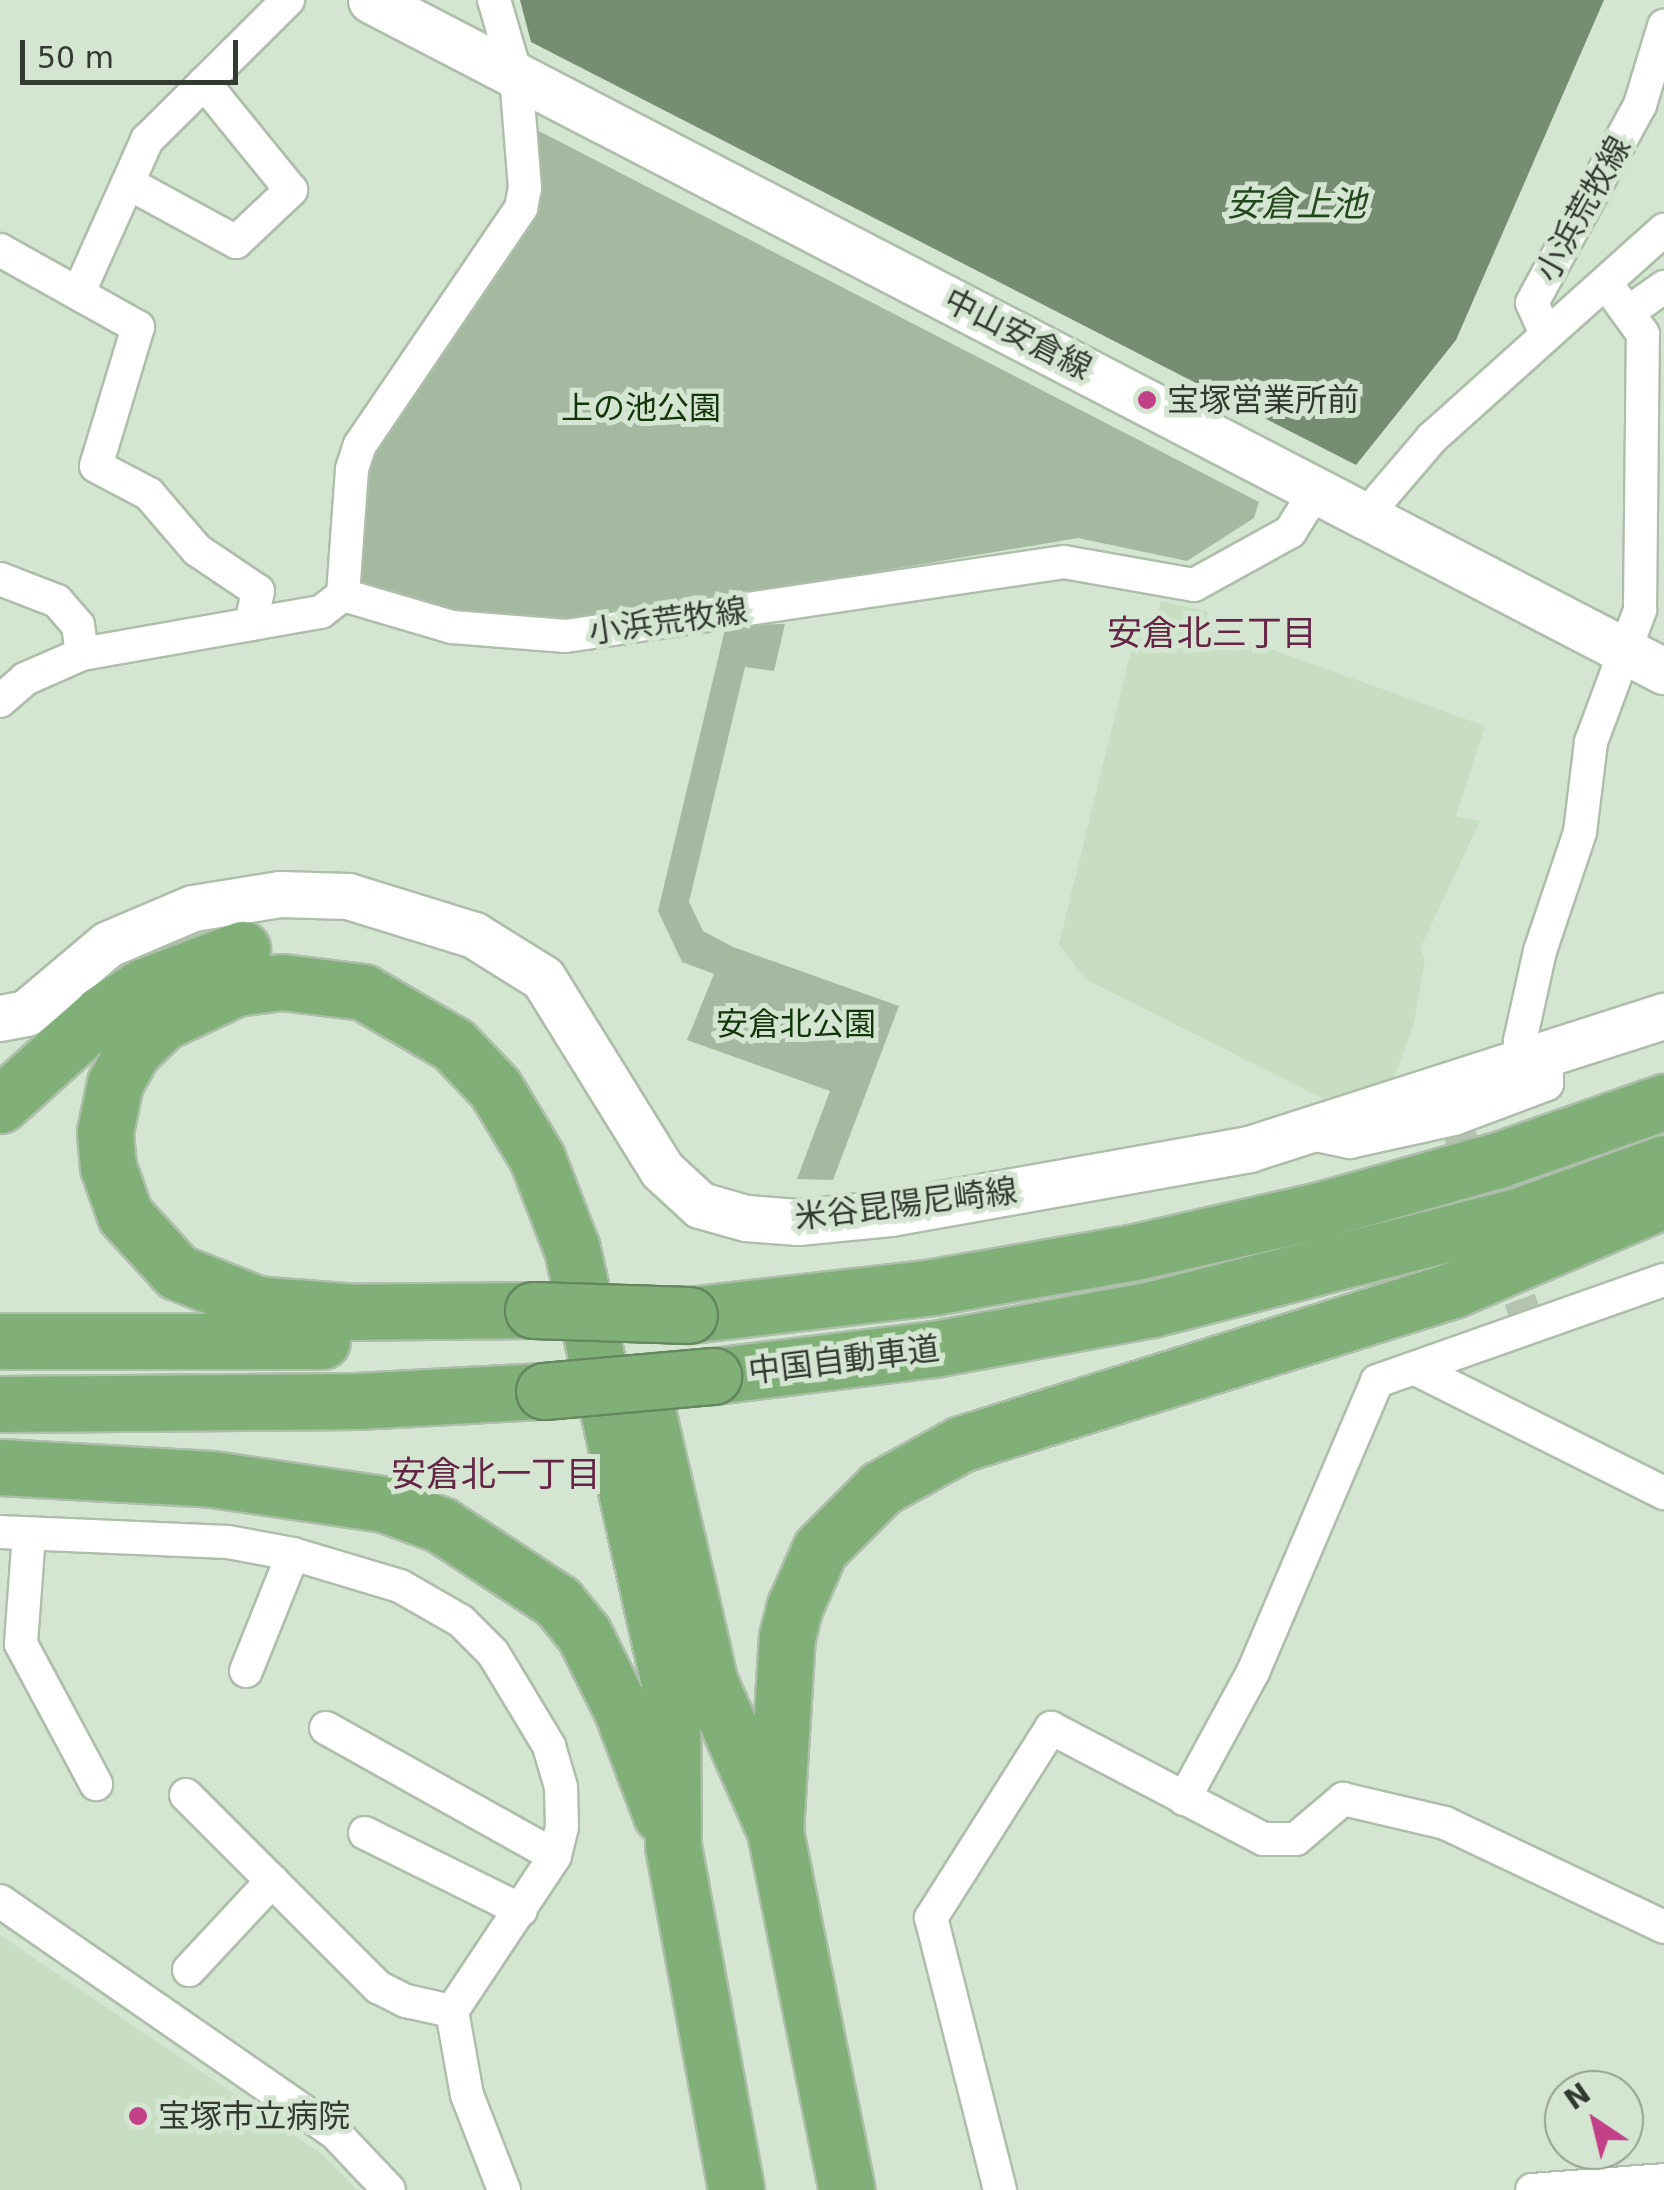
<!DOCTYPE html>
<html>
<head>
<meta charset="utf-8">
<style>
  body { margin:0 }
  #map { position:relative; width:1664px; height:2190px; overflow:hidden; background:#d4e6d1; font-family:"DejaVu Sans","Noto Sans JP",sans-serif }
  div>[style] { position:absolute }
  .built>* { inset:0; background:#c7dec3 }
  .green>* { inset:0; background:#a5b9a1 }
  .water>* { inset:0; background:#758d70 }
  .street-tunnel>* { height:32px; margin-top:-16px; transform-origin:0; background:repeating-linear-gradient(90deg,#b4c4b1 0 32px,transparent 0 48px) }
  .roads { filter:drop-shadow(2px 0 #adbeaa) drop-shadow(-2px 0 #adbeaa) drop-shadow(0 2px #adbeaa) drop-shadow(0 -2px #adbeaa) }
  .street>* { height:32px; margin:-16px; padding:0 16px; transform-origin:16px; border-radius:16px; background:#fff }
  .secondary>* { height:45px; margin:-22.5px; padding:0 22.5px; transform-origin:22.5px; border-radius:22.5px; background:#fff }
  .highway>* { height:55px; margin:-27.5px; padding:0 27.5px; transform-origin:27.5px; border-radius:27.5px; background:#80b077 }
  .bridges { filter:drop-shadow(2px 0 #65875f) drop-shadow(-2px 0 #65875f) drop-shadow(0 2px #65875f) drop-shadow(0 -2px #65875f) }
  .highway-bridge>* { height:55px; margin:-27.5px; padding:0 27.5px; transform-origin:27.5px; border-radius:27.5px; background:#80b077 }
  .dots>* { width:28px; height:28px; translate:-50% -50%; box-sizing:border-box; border:5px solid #d4e6d1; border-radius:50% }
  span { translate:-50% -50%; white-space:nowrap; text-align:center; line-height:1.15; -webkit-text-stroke:10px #d4e6d1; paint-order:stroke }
  .street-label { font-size:32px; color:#333a32 }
  .poi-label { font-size:32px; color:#333a32 }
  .left { translate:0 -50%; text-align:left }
  .park-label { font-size:32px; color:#113509 }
  .water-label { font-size:35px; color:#23471c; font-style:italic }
  .neighbourhood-label { font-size:35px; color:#652547 }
  .north { position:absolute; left:1544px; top:2070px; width:100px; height:100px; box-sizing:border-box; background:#d4e6d1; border:2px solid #94a191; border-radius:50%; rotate:325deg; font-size:28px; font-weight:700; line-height:40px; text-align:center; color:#333a32 }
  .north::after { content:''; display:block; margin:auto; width:35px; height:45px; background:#c24087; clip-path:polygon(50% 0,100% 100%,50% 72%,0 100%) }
  .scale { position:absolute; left:20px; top:40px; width:218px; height:45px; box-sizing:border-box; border:5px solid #333a32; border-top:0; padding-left:12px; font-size:30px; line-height:35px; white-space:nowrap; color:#333a32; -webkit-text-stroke:8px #d4e6d1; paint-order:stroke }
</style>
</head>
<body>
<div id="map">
  <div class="built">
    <i style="clip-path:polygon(1161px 601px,1207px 611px,1204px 642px,1241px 651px,1246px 640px,1485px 726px,1456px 816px,1480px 821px,1420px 949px,1425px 960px,1414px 1023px,1390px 1090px,1337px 1106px,1085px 979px,1059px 944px,1134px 638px,1150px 639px)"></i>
    <i style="clip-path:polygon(0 1935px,322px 2154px,357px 2190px,0 2190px)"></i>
  </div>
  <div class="green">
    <i style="clip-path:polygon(537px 130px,1259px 502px,1254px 518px,1187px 561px,1078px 538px,584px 621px,511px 623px,355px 587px,365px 465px,531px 216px)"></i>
    <i style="clip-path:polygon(785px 624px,774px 671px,745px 667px,689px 902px,703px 931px,733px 947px,899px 1006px,833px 1180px,797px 1179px,830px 1091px,687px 1040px,714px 974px,682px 962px,658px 911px,726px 625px)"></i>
  </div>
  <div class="water">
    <i style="clip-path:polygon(520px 0,1604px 0,1456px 340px,1356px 465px,531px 42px)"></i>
  </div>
  <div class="street-tunnel">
    <i style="left:1454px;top:1119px;width:222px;rotate:70deg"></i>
  </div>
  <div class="roads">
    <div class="street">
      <i style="left:128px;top:183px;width:123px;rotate:28.6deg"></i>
      <i style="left:236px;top:242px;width:76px;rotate:-43.4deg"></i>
      <i style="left:291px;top:190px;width:138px;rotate:-129.1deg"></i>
      <i style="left:0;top:250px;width:158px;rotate:29.2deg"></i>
      <i style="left:138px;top:327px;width:145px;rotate:106.8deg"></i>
      <i style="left:96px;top:466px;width:60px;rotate:27.8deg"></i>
      <i style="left:149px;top:494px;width:74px;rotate:49.4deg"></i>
      <i style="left:197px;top:550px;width:73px;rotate:33.9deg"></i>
      <i style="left:258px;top:591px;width:34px;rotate:102deg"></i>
      <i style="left:79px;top:292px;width:167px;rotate:-65.9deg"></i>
      <i style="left:147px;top:140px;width:199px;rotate:-44.8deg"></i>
      <i style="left:1630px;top:311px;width:42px;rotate:-35.2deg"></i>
      <i style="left:1546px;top:334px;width:34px;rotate:-114deg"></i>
      <i style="left:1532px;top:303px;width:226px;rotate:-61.4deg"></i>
      <i style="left:1640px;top:105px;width:83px;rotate:-73.1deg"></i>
      <i style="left:1367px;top:514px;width:100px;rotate:-49.5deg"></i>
      <i style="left:1432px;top:438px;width:312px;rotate:-41.9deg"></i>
      <i style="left:0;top:579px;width:61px;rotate:21.1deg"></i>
      <i style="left:57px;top:601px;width:32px;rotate:49deg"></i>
      <i style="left:78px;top:625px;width:29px;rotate:82deg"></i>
      <i style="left:343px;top:595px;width:126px;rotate:-85.9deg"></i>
      <i style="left:352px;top:469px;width:25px;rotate:-72deg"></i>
      <i style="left:360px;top:445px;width:287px;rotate:-55.8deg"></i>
      <i style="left:521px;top:208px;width:20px;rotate:-79deg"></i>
      <i style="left:525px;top:188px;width:113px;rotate:-94.6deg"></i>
      <i style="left:516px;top:75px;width:78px;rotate:-106.3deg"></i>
      <i style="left:0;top:701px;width:33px;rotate:-41deg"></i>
      <i style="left:25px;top:679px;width:62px;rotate:-23.7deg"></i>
      <i style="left:82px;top:654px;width:243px;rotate:-10deg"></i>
      <i style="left:321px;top:612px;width:28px;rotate:-38deg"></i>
      <i style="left:343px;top:595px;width:114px;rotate:16.4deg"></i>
      <i style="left:452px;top:627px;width:114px;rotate:4.5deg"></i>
      <i style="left:566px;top:636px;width:503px;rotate:-8.45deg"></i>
      <i style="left:1064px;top:562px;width:132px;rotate:10deg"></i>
      <i style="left:1194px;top:585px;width:110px;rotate:-28.9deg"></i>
      <i style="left:1290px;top:532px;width:53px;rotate:-58.1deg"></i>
      <i style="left:1526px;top:1060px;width:20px;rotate:-108deg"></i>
      <i style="left:1520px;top:1041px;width:92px;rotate:-77.5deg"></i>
      <i style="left:1540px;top:951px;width:126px;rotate:-71.4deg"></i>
      <i style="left:1580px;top:832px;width:91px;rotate:-83deg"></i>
      <i style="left:1591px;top:742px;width:141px;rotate:-69.6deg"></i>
      <i style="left:1640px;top:610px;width:276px;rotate:-89.4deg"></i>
      <i style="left:1643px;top:334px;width:63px;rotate:-126deg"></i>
      <i style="left:1312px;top:1134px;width:39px;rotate:12deg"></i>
      <i style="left:1350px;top:1142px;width:107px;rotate:-12.5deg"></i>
      <i style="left:1454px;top:1119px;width:99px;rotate:-20.6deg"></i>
      <i style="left:1547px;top:1084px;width:30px;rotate:-90deg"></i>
      <i style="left:1420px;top:1371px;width:273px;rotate:26.6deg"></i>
      <i style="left:0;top:1532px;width:228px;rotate:2.5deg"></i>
      <i style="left:228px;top:1542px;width:66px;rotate:10.5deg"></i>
      <i style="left:293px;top:1554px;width:112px;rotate:16.7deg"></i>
      <i style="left:400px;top:1586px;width:70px;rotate:29.8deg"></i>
      <i style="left:461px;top:1621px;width:45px;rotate:45deg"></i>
      <i style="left:493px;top:1653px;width:109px;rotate:58.9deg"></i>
      <i style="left:549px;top:1746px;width:43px;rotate:73.7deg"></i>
      <i style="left:561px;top:1787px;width:40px;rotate:88.6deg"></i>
      <i style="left:562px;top:1827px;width:30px;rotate:104deg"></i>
      <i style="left:555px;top:1856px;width:186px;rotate:123.6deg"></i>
      <i style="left:29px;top:1534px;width:110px;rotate:94.2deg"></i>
      <i style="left:21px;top:1644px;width:159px;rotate:61.8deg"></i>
      <i style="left:246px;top:1671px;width:126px;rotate:-68.1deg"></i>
      <i style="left:326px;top:1728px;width:262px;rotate:29.2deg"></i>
      <i style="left:186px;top:1795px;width:272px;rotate:45deg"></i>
      <i style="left:378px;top:1987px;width:31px;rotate:27deg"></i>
      <i style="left:406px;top:2001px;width:47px;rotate:12.3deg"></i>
      <i style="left:1184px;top:1799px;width:145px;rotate:-61.5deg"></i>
      <i style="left:1253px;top:1672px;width:316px;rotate:-66.9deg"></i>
      <i style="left:1377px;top:1381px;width:304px;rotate:-19.4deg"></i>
      <i style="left:365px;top:1833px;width:174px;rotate:26.3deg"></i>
      <i style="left:0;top:1901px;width:409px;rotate:34.7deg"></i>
      <i style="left:336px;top:2134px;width:77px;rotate:46.6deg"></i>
      <i style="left:189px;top:1970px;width:122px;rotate:-47deg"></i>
      <i style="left:452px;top:2011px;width:85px;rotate:79.9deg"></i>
      <i style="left:467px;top:2095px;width:102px;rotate:68.7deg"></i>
      <i style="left:1000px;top:2190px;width:281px;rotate:-104.2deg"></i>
      <i style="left:931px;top:1918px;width:225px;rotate:-57.7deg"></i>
      <i style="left:1051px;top:1728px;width:239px;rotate:27.6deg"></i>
      <i style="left:1263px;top:1839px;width:33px"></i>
      <i style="left:1296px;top:1839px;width:62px;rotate:-40.4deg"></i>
      <i style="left:1343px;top:1799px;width:105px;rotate:13.2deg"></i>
      <i style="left:1445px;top:1823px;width:242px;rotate:25.4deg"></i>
      <i style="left:1532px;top:2190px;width:132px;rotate:-4.3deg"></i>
    </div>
    <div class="secondary">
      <i style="left:371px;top:0;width:1457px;rotate:27.43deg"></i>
      <i style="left:0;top:1018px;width:26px;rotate:-11deg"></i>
      <i style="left:26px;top:1013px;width:107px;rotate:-40.1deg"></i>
      <i style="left:108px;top:944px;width:92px;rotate:-23deg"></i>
      <i style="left:193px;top:908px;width:88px;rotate:-9.1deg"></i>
      <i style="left:280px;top:894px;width:68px;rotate:1.7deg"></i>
      <i style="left:348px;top:896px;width:132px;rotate:17.2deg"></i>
      <i style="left:474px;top:935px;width:81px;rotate:31.9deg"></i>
      <i style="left:543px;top:978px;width:226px;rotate:58.2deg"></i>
      <i style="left:662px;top:1170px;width:52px;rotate:42.6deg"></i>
      <i style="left:700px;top:1205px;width:48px;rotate:15.8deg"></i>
      <i style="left:746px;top:1218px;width:52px;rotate:4.4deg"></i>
      <i style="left:798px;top:1222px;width:92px;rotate:-5.6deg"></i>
      <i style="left:890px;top:1213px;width:365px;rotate:-10.1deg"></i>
      <i style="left:1249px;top:1149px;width:436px;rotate:-17.8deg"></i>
    </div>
    <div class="highway">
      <i style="left:0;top:1105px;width:137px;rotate:-42deg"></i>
      <i style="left:102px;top:1013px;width:50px;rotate:-32.7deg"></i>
      <i style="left:144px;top:986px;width:105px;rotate:-20.7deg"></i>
      <i style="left:533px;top:1310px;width:177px;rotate:179.4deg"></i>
      <i style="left:356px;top:1312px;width:99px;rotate:-175.4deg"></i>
      <i style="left:257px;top:1304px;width:86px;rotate:-158.2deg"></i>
      <i style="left:177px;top:1272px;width:77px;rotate:-132.4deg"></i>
      <i style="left:125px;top:1215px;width:51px;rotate:-109.5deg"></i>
      <i style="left:108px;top:1167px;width:35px;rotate:-95deg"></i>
      <i style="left:105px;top:1132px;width:50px;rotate:-78.5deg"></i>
      <i style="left:115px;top:1083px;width:35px;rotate:-61deg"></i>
      <i style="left:132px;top:1052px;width:43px;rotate:-44.1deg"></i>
      <i style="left:163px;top:1022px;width:81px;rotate:-25deg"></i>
      <i style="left:236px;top:988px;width:46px;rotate:-7.4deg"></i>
      <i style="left:282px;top:982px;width:82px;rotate:7deg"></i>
      <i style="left:363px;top:992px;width:105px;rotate:30.2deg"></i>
      <i style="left:454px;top:1045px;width:59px;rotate:46.4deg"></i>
      <i style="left:495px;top:1088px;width:82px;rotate:59deg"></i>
      <i style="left:537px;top:1158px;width:97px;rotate:69deg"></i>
      <i style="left:572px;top:1249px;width:459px;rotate:77.4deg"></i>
      <i style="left:672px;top:1697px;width:149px;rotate:89.6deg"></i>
      <i style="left:673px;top:1846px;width:350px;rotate:79.6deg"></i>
      <i style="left:689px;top:1315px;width:246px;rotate:-6.5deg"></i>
      <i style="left:933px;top:1287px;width:205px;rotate:-9.8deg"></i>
      <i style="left:1135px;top:1252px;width:190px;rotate:-12.8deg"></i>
      <i style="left:1320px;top:1210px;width:185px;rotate:-15.7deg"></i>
      <i style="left:1498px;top:1160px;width:176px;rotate:-19.3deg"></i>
      <i style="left:0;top:1341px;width:322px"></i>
      <i style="left:713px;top:1376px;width:223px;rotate:-7deg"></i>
      <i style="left:934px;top:1349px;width:222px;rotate:-10.4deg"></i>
      <i style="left:1152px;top:1309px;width:377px;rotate:-14.3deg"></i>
      <i style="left:1517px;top:1216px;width:156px;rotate:-19.8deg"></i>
      <i style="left:645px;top:1402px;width:288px;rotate:77deg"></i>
      <i style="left:710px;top:1683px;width:162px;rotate:66.3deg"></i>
      <i style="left:775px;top:1831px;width:366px;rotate:78.7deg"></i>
      <i style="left:0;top:1404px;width:357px;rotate:-0.5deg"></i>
      <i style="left:357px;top:1401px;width:187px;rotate:-3.1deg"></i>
      <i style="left:0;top:1467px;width:212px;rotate:3.2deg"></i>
      <i style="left:212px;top:1479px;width:174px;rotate:8.3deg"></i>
      <i style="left:384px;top:1504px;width:61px;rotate:20.2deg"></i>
      <i style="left:441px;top:1525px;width:140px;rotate:33.3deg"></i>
      <i style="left:558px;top:1602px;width:41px;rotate:50.9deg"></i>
      <i style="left:584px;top:1634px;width:86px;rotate:63.7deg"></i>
      <i style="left:622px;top:1711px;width:111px;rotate:69.4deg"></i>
      <i style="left:775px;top:1831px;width:194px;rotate:-86.5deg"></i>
      <i style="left:787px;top:1637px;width:32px;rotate:-76deg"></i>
      <i style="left:795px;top:1606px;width:62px;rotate:-66.3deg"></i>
      <i style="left:820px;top:1549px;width:86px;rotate:-45deg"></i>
      <i style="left:881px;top:1488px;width:91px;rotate:-28.8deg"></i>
      <i style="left:961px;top:1444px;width:516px;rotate:-17.38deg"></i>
      <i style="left:1453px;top:1290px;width:229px;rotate:-23.1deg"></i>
    </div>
  </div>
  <div class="bridges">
    <div class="highway-bridge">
      <i style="left:533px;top:1310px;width:156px;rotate:1.8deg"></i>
      <i style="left:544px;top:1391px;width:170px;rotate:-5.1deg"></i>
    </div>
  </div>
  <div class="dots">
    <i style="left:1147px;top:400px;background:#c24087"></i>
    <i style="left:138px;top:2116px;background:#c24087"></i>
  </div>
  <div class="street-label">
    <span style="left:1583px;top:209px;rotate:-61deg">小浜荒牧線</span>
    <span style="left:1018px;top:334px;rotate:27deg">中山安倉線</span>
    <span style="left:668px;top:621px;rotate:-8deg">小浜荒牧線</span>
    <span style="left:906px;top:1204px;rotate:-7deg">米谷昆陽尼崎線</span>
    <span style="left:844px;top:1360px;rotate:-7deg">中国自動車道</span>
  </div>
  <div class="poi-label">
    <span class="left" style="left:1167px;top:400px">宝塚営業所前</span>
    <span class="left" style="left:158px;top:2116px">宝塚市立病院</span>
  </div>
  <div class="park-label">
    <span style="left:641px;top:408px">上の池公園</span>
    <span style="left:796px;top:1024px">安倉北公園</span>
  </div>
  <div class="water-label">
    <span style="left:1296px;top:204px">安倉上池</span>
  </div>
  <div class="neighbourhood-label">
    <span style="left:1212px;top:633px">安倉北三丁目</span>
    <span style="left:496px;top:1474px">安倉北一丁目</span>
  </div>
  <div class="north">N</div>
  <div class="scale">50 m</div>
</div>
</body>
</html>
